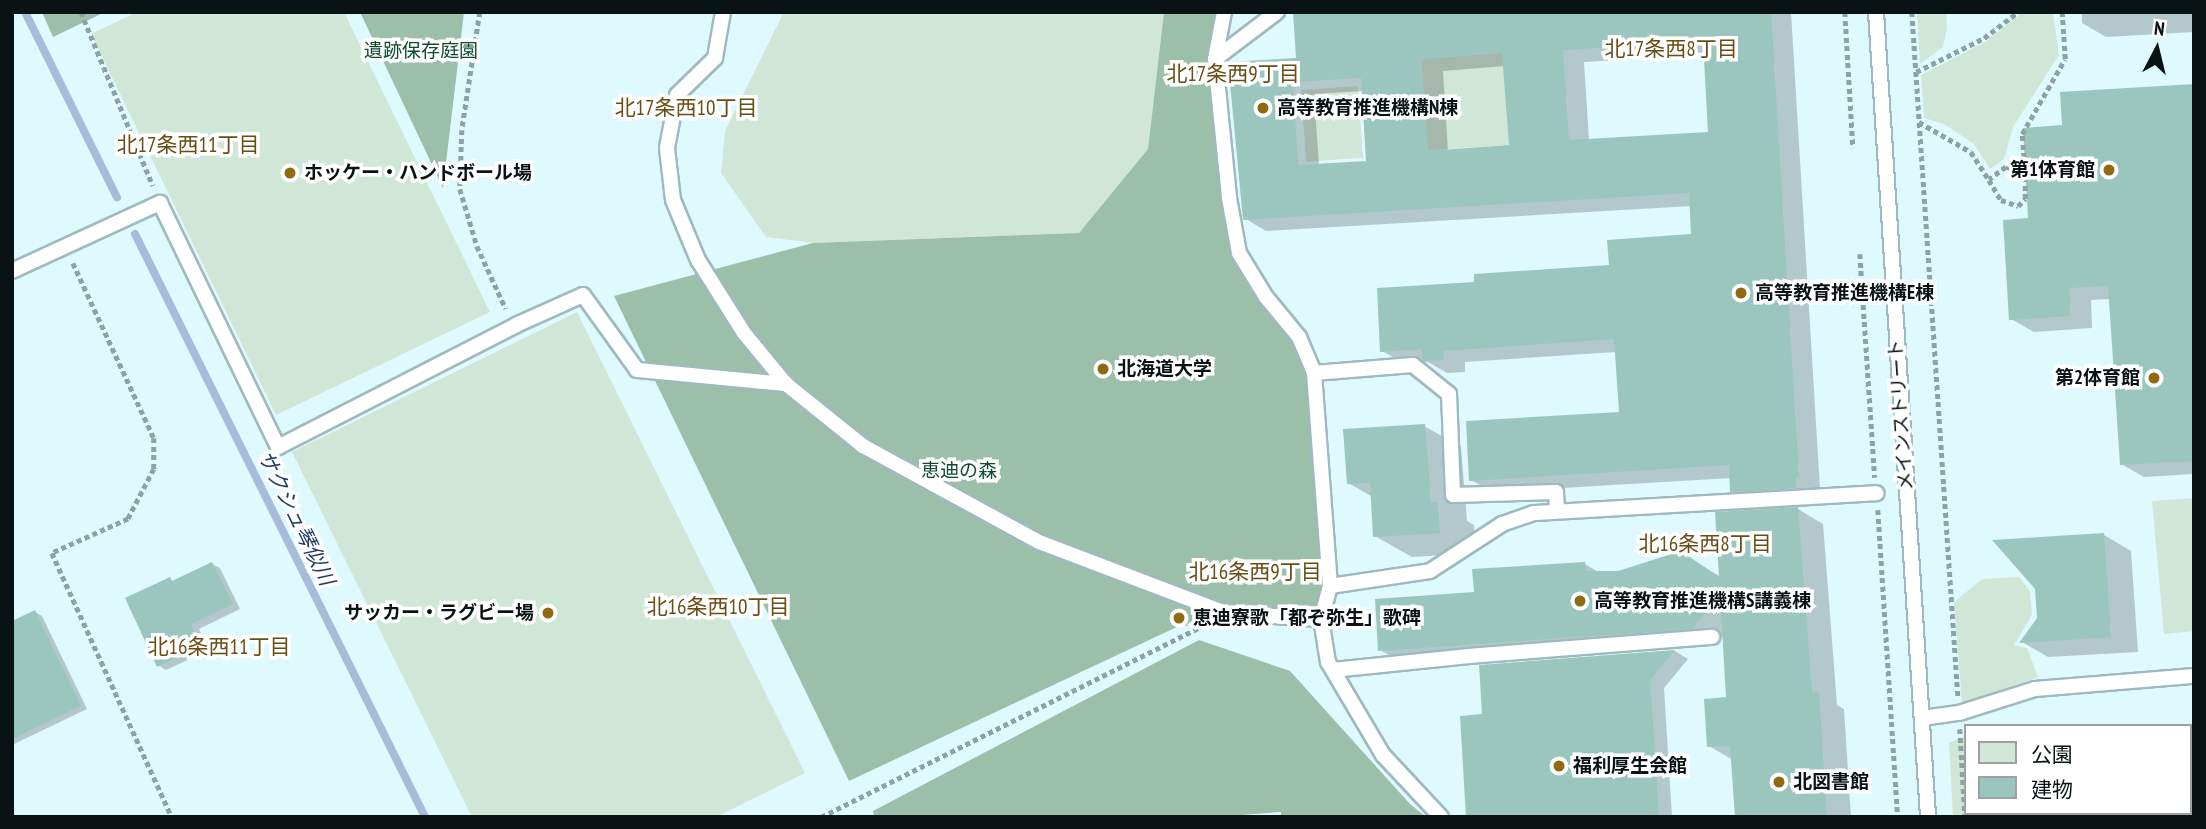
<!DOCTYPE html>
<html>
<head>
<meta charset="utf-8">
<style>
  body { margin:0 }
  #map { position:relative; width:2206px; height:829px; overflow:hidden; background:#dffaff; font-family:"PT Sans Narrow","Noto Sans JP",sans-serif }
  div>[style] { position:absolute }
  .green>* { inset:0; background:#d0e7d8; transform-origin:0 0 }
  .forest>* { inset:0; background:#9cbfa9 }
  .shadow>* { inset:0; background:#0003 }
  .stream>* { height:8px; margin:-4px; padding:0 4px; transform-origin:4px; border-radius:4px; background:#a8bcda }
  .building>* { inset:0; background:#9ac6be }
  .path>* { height:4.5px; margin-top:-2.25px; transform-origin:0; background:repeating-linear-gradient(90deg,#8da2a5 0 5px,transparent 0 8.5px) }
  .roads { filter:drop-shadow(2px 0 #9fbabe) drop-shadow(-2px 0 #9fbabe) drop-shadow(0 2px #9fbabe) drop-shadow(0 -2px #9fbabe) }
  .service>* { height:14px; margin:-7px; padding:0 7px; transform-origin:7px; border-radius:7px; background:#fff }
  .dots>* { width:19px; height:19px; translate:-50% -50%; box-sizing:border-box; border:4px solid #fff; border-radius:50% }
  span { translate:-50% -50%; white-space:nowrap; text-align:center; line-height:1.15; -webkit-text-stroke:7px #fff; paint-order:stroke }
  .park-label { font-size:19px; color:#0d4b2f }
  .poi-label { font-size:19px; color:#091314; font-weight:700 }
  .left { translate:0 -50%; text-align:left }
  .right { translate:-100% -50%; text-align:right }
  .street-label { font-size:19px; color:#091314 }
  .neighbourhood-label { font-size:21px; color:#684e14 }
  .water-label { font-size:21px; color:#213d66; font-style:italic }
  .frame { position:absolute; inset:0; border:14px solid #091314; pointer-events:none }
  .legend { position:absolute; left:1964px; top:724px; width:228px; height:91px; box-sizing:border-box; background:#fff; border:2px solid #9da1a1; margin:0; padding:9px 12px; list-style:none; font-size:21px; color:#091314 }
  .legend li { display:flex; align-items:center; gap:14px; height:35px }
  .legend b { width:35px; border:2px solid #9da1a1 }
  .north { position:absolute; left:2122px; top:14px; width:70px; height:70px; -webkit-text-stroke:5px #fff; paint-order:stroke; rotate:7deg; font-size:19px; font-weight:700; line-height:28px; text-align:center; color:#091314 }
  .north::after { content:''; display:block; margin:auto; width:24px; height:32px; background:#091314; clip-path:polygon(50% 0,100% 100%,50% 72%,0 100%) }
</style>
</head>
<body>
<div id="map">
  <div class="green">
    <i style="clip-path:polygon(137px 12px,344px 12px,490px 312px,276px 415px,91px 34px)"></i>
    <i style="clip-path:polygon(784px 12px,1164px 12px,1148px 149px,1079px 233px,813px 243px,766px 237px,721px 173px,725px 131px)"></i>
    <i style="clip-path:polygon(1917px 12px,1946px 12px,1947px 29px,1943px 47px,1920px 64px)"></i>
    <i style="clip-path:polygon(2023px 12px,2053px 12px,2059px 55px,2013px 127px,2004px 159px,1990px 169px,1974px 144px,1944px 124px,1924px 118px,1921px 75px,1985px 42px)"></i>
    <i style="left:1503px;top:53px;width:92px;height:82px;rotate:86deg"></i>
    <i style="left:1358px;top:86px;width:72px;height:57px;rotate:86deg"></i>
    <i style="clip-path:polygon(577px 312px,805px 773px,716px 817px,472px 817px,292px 452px)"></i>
    <i style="clip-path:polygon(2194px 498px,2194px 631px,2164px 634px,2152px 501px)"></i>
    <i style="clip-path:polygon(2019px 577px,2030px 591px,2032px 615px,2014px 645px,2027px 648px,2038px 677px,1962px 704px,1954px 602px,1982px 579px)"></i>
    <i style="clip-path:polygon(1966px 736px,1966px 813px,1985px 813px,1985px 817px,1953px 817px,1949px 743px)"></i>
  </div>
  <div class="forest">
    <i style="clip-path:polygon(42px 12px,105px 12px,53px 37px)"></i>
    <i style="clip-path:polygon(360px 12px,464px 12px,443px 188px)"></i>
    <i style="clip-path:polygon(1164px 12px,1224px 12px,1218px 32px,1239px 253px,1314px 373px,1330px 586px,1321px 619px,1179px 626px,849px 781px,614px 296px,813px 243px,1079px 233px,1148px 149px)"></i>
    <i style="clip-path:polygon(1199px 640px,1290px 671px,1410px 804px,1426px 817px,1281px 817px,1281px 812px,1213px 817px,874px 817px,873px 811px)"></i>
  </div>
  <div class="shadow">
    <i style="clip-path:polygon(evenodd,1295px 12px,1791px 12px,1820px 489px,1817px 489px,1818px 500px,1754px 503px,1732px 491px,1731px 478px,1493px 492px,1471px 480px,1620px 413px,1616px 352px,1465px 362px,1465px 372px,1447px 373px,1428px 362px,1404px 363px,1382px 351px,1476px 284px,1611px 267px,1693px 236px,1691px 206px,1266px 231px,1244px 218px,1298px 59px,1295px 12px,1706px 55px,1710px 133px,1589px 140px,1584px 62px,1706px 55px,1295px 12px,1505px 66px,1511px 147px,1448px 151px,1443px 71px,1505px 66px,1295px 12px,1364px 91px,1368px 162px,1319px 165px,1314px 94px,1364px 91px)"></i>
    <i style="clip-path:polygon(2082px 12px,2194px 12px,2194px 32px,2106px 37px,2082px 23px)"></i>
    <i style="clip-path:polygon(2194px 86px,2194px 474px,2144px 477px,2121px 464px,2111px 299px,2091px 300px,2092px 328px,2034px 332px,2011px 319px,2030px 220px,2063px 127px)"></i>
    <i style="clip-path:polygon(1424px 426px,1461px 447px,1467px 521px,1474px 525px,1476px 553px,1412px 557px,1375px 536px,1373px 497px,1348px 483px)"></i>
    <i style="clip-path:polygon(1798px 509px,1823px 524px,1837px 705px,1844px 709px,1851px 817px,1736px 817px,1733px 760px,1709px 746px,1728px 699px,1724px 635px,1718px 643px,1405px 664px,1380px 650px,1475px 594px,1585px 564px,1600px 573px,1618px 573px,1681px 553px,1721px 577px)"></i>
    <i style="clip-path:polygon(2104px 535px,2131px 551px,2138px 652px,2048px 657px,2022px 642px)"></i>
    <i style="clip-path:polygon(212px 564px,220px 568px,240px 609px,199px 629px,209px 650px,166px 670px,158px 665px,170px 579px,174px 582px)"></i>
    <i style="clip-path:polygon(35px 612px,42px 616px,87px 709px,12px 745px,12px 623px)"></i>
    <i style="clip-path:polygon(1675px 651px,1688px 659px,1664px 688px,1672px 817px,1468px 817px,1484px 716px,1481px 666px)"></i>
    <i style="clip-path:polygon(2190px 778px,2194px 780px,2194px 817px,2016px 817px,2016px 813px,2190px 813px)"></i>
  </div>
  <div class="stream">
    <i style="left:25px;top:12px;width:207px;rotate:63.6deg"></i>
    <i style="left:135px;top:234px;width:651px;rotate:63.55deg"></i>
  </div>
  <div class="building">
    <i style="clip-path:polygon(evenodd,1293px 12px,1771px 12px,1799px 477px,1796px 477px,1796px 488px,1730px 492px,1729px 465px,1469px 481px,1466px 421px,1619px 412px,1614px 339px,1443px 351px,1444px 360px,1423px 361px,1422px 349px,1380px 352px,1377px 288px,1474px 282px,1474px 274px,1609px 265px,1607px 240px,1691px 234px,1689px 193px,1243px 220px,1228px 62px,1296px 58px,1293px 12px,1703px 42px,1708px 132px,1569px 140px,1563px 50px,1703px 42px,1293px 12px,1502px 53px,1509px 145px,1428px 151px,1421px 59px,1502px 53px,1293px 12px,1361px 78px,1366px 161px,1298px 165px,1293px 82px,1361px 78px)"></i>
    <i style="clip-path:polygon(2194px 84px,2194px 461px,2120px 465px,2108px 286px,2069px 288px,2071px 316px,2009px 320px,2003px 220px,2028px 218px,2023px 128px,2062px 125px,2060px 92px)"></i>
    <i style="clip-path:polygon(1425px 424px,1431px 502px,1438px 502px,1440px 533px,1373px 537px,1370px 483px,1347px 484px,1343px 429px)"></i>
    <i style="clip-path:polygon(1798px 507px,1812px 693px,1819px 692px,1827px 817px,1735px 817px,1730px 746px,1707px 747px,1704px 699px,1726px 697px,1720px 595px,1692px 629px,1378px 651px,1375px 599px,1474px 592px,1472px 569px,1585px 562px,1586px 571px,1618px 571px,1681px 551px,1719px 577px,1715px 512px)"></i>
    <i style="clip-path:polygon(2104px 533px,2111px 637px,2019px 643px,2037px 618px,2035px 589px,1992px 540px)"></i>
    <i style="clip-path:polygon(212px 562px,233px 604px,191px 624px,201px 646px,157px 667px,125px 598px,170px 577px,172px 581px)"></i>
    <i style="clip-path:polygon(35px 610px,81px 706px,12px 739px,12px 621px)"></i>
    <i style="clip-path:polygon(1675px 650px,1650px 680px,1659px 817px,1466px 817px,1460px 716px,1482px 714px,1479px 665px)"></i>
  </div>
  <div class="path">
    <i style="left:81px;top:12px;width:188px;rotate:67.5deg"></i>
    <i style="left:480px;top:12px;width:119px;rotate:98.7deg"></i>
    <i style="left:462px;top:130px;width:59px;rotate:91.9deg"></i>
    <i style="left:460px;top:189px;width:59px;rotate:73.4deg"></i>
    <i style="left:477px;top:246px;width:69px;rotate:65.3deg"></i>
    <i style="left:1845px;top:12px;width:136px;rotate:86.6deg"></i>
    <i style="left:1912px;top:12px;width:686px;rotate:86.15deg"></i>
    <i style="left:1916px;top:72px;width:76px;rotate:-26.6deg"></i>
    <i style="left:1984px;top:38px;width:43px;rotate:-37.4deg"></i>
    <i style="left:1919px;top:122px;width:60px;rotate:30deg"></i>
    <i style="left:1971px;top:152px;width:33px;rotate:57deg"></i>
    <i style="left:2025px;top:175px;width:21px;rotate:-157deg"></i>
    <i style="left:2006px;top:167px;width:21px;rotate:143deg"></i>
    <i style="left:1989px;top:180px;width:23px;rotate:59deg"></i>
    <i style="left:2001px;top:200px;width:18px;rotate:19deg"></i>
    <i style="left:2018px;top:206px;width:10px;rotate:-45deg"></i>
    <i style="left:2025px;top:199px;width:24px;rotate:-90deg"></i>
    <i style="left:2025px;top:175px;width:41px;rotate:-94.2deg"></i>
    <i style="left:2022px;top:134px;width:86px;rotate:-60.2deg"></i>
    <i style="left:2065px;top:59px;width:47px;rotate:-93.7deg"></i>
    <i style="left:1860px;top:254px;width:224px;rotate:86.2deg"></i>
    <i style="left:73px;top:263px;width:193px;rotate:65.2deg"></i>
    <i style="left:154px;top:438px;width:31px;rotate:90deg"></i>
    <i style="left:154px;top:469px;width:56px;rotate:117.5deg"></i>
    <i style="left:128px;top:519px;width:83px;rotate:155.9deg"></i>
    <i style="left:52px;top:553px;width:290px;rotate:65.6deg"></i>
    <i style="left:1878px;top:510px;width:308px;rotate:86.3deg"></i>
    <i style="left:1960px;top:729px;width:88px;rotate:86.7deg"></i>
    <i style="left:821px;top:817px;width:428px;rotate:-26.6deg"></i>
  </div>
  <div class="roads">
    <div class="service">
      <i style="left:723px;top:12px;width:47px;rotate:99.9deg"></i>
      <i style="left:715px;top:58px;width:53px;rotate:135.8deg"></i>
      <i style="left:677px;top:95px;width:54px;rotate:100.7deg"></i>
      <i style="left:667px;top:148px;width:52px;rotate:83.4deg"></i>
      <i style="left:673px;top:200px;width:65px;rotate:67.4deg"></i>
      <i style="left:698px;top:260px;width:86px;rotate:57.8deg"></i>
      <i style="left:744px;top:333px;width:66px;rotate:50.5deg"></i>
      <i style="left:1224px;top:12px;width:48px;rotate:100.8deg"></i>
      <i style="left:1215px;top:59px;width:140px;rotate:84.2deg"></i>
      <i style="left:1229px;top:198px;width:56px;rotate:79.7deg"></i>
      <i style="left:1239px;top:253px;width:52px;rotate:58.5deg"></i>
      <i style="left:1266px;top:297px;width:52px;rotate:50.5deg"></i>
      <i style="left:1299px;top:337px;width:39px;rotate:67deg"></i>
      <i style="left:1314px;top:373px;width:214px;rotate:85.7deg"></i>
      <i style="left:1330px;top:586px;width:34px;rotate:105deg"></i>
      <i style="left:1876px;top:12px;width:807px;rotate:86.3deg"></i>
      <i style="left:1215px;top:59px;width:78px;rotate:-37.2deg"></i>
      <i style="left:12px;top:271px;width:163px;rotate:-24.7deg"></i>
      <i style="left:160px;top:203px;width:271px;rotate:64.2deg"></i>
      <i style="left:278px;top:447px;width:267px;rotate:-27.1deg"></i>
      <i style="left:516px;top:325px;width:73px;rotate:-24.1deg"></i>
      <i style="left:583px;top:295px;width:92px;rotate:54.2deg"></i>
      <i style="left:637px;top:370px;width:150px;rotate:5.4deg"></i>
      <i style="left:786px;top:384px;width:99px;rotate:38.8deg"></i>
      <i style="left:863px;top:446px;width:200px;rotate:28.6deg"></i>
      <i style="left:1039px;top:542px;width:200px;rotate:20.8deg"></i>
      <i style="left:1226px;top:613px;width:95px;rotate:3.6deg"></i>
      <i style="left:1321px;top:619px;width:44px;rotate:80.8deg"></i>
      <i style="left:1328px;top:662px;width:108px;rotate:59.4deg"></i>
      <i style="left:1383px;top:755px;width:85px;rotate:46.9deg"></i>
      <i style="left:1314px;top:373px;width:99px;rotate:-4.6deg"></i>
      <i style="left:1413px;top:365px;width:46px;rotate:38.9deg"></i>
      <i style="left:1449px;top:394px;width:101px;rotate:87.7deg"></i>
      <i style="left:1453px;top:495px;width:103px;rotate:-1.7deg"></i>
      <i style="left:1556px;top:492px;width:18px;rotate:87deg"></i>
      <i style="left:1330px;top:586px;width:101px;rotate:-8.5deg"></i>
      <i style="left:1430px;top:571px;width:86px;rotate:-33.1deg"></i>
      <i style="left:1502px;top:524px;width:34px;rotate:-19deg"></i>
      <i style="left:1534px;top:513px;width:343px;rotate:-3.3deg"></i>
      <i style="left:1333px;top:670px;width:137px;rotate:-5.9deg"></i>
      <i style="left:1469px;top:656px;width:244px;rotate:-4.5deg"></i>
      <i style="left:1922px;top:718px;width:37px;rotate:-8deg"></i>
      <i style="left:1959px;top:713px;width:80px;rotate:-17.5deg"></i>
      <i style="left:2035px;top:689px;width:160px;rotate:-4.7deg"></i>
    </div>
  </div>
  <div class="dots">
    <i style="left:1263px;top:108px;background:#906a10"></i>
    <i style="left:2109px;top:170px;background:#906a10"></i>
    <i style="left:290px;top:173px;background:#906a10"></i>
    <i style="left:1741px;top:293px;background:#906a10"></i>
    <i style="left:1103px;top:369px;background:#906a10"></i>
    <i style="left:2154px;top:378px;background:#906a10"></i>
    <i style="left:1580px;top:601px;background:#906a10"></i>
    <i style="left:548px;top:613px;background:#906a10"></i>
    <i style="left:1179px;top:618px;background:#906a10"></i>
    <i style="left:1559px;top:766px;background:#906a10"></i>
    <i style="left:1779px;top:782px;background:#906a10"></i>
  </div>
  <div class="park-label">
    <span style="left:421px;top:51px">遺跡保存庭園</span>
    <span style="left:959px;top:471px">恵迪の森</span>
  </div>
  <div class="poi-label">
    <span class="left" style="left:1277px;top:108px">高等教育推進機構N棟</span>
    <span class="right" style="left:2095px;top:170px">第1体育館</span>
    <span class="left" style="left:304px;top:173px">ホッケー・ハンドボール場</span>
    <span class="left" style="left:1755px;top:293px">高等教育推進機構E棟</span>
    <span class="left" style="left:1117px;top:369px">北海道大学</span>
    <span class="right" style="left:2140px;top:378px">第2体育館</span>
    <span class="left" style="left:1594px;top:601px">高等教育推進機構S講義棟</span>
    <span class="right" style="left:534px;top:613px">サッカー・ラグビー場</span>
    <span class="left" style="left:1193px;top:618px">恵迪寮歌「都ぞ弥生」歌碑</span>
    <span class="left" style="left:1573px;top:766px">福利厚生会館</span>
    <span class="left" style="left:1793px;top:782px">北図書館</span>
  </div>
  <div class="street-label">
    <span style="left:1901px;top:415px;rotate:-94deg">メインストリート</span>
  </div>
  <div class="neighbourhood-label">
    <span style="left:1671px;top:49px">北17条西8丁目</span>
    <span style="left:1233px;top:74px">北17条西9丁目</span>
    <span style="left:686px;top:108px">北17条西10丁目</span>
    <span style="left:188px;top:145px">北17条西11丁目</span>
    <span style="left:1705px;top:544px">北16条西8丁目</span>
    <span style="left:1255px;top:572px">北16条西9丁目</span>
    <span style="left:718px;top:607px">北16条西10丁目</span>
    <span style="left:219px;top:647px">北16条西11丁目</span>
  </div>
  <div class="water-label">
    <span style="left:296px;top:518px;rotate:64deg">サクシュ琴似川</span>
  </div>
  <div class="frame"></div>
  <ul class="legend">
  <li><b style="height:19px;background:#d0e7d8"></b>公園</li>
  <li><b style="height:19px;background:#9ac6be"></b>建物</li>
  </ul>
  <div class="north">N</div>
</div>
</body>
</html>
